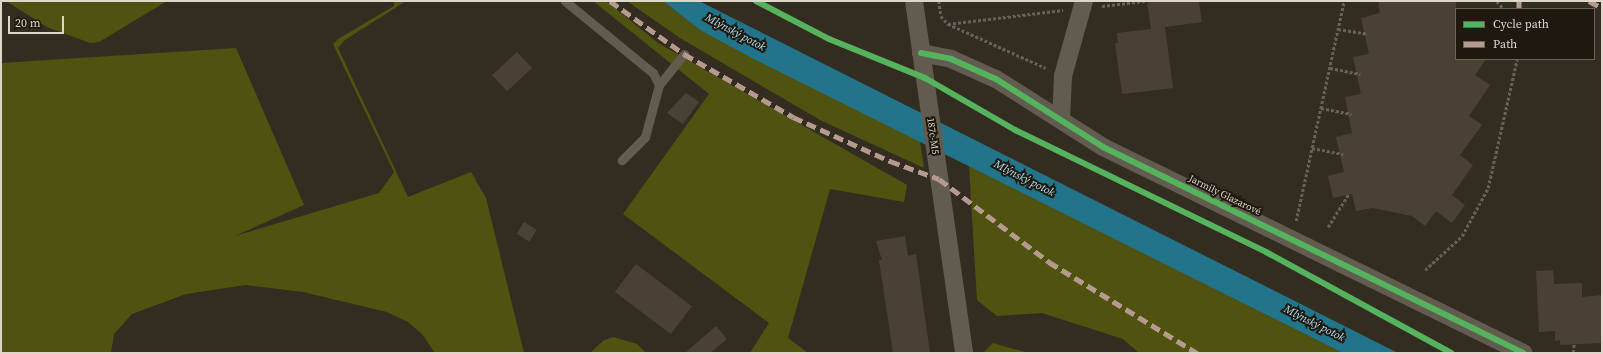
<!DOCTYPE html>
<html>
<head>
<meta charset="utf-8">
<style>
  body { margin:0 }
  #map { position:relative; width:1603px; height:354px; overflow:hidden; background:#332d21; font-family:"Source Serif 4",serif }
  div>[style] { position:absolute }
  .green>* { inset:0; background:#505310 }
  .water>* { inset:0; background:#22748b }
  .building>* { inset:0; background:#494234; transform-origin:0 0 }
  .path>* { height:2.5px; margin-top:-1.25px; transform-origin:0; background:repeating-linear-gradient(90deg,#666057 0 3px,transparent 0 5px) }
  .service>* { height:9px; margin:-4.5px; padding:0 4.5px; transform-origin:4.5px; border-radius:4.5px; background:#625b50 }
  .minor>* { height:18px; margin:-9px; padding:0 9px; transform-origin:9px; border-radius:9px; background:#625b50 }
  .quiet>* { height:5px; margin-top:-2.5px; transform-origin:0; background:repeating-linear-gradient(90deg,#b69a8f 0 10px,transparent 0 15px) }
  .cycleway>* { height:6px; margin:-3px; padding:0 3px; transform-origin:3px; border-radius:3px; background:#56b35d }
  span { translate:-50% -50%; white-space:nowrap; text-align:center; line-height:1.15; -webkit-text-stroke:4px #1e180e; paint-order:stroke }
  .street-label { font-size:10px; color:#ded6c9 }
  .water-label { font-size:11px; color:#afe1f4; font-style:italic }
  .frame { position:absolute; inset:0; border:2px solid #ded6c9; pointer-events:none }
  .legend { position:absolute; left:1455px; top:8px; width:140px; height:52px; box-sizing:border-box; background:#1e180e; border:1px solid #6b6459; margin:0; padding:5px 7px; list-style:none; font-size:12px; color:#ded6c9 }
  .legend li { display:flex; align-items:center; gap:8px; height:20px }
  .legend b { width:20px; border:1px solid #6b6459 }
  .scale { position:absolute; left:8px; top:16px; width:56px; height:18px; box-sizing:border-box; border:2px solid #ded6c9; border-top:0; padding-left:5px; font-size:12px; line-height:14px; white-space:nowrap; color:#ded6c9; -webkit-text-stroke:3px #1e180e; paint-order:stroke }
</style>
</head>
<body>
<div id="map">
  <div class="green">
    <i style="clip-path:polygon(6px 1px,167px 1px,99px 42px,90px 43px,47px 27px)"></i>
    <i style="clip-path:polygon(394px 1px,406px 1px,345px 40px,338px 48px,408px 197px,471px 172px,486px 198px,524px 353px,435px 353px,422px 334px,408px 322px,387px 312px,303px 292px,246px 285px,186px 294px,132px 314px,114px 334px,111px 353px,1px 353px,1px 63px,236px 48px,304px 205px,235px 236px,379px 193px,394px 172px,333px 44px,338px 39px,394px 6px)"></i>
    <i style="clip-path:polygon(593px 1px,606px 1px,658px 43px,907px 185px,904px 202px,830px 189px,788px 338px,808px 353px,750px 353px,769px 323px,623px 214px,709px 94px)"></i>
    <i style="clip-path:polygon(627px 1px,663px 1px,700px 30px,920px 141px,924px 168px,820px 120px,680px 38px)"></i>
    <i style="clip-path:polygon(969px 166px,1343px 353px,1139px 353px,1123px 339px,1042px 313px,997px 316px,977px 300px)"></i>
    <i style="clip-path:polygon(613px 337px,637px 344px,646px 353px,590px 353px,604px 340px)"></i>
    <i style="clip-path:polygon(993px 343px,1010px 348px,1029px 353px,983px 353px)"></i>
  </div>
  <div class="water">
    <i style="clip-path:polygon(663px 1px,699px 1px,1398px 353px,1343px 353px,754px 59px,700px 30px)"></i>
  </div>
  <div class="building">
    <i style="clip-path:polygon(1147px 1px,1199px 1px,1202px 22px,1165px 27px,1173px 88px,1122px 94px,1115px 43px,1118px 43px,1117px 33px,1151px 29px)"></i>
    <i style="clip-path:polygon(1378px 1px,1456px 1px,1456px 59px,1486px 59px,1475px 75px,1490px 85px,1469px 116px,1482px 125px,1460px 155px,1473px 165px,1452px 195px,1465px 205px,1452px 223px,1436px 211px,1425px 226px,1412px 216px,1373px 208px,1356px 211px,1352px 194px,1333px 198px,1328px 176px,1344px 172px,1336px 137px,1352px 133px,1345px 97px,1361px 94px,1353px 57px,1369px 54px,1361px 18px,1380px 13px)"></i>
    <i style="left:517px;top:52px;width:22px;height:34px;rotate:47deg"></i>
    <i style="clip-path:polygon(686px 93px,699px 102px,683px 124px,667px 113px)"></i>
    <i style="left:524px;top:222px;width:15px;height:14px;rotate:32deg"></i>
    <i style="clip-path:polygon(905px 236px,908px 256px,916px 254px,930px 353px,893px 353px,879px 260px,882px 260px,876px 241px)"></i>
    <i style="left:636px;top:264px;width:70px;height:35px;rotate:37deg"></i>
    <i style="clip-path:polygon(1553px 270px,1554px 284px,1582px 283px,1582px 297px,1602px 295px,1602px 343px,1560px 345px,1560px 340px,1555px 341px,1555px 331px,1539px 332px,1536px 271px)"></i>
    <i style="clip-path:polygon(716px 326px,727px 339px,710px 353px,685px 353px)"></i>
  </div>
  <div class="path">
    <i style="left:939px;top:1px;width:15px;rotate:82deg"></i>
    <i style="left:941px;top:16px;width:11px;rotate:49deg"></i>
    <i style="left:948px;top:24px;width:107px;rotate:24.2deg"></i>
    <i style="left:1497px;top:1px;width:11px;rotate:49deg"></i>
    <i style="left:1102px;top:6px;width:43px;rotate:-6.6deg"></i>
    <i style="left:948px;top:24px;width:116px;rotate:-6.9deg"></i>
    <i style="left:1338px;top:29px;width:30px;rotate:9deg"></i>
    <i style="left:1330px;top:68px;width:31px;rotate:11deg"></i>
    <i style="left:1321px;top:108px;width:31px;rotate:11deg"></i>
    <i style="left:1312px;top:148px;width:32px;rotate:11deg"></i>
    <i style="left:1296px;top:221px;width:225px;rotate:-77.7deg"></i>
    <i style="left:1328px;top:227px;width:39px;rotate:-58deg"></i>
    <i style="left:1425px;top:270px;width:50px;rotate:-42.6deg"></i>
    <i style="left:1462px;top:236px;width:55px;rotate:-61.6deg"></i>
    <i style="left:1488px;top:188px;width:132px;rotate:-77.3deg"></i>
    <i style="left:1573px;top:353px;width:9px;rotate:-84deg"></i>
  </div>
  <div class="service">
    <i style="left:565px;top:1px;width:114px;rotate:39.3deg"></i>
    <i style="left:653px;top:73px;width:13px;rotate:63deg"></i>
    <i style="left:659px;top:85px;width:54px;rotate:105.1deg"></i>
    <i style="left:645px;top:137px;width:33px;rotate:135deg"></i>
    <i style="left:659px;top:85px;width:40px;rotate:-51deg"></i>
  </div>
  <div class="minor">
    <i style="left:914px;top:1px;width:356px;rotate:81.9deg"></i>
    <i style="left:921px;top:53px;width:31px;rotate:11deg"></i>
    <i style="left:951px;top:59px;width:49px;rotate:24deg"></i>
    <i style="left:996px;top:79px;width:127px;rotate:32.4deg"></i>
    <i style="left:1103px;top:147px;width:468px;rotate:26.1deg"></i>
    <i style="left:1061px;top:119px;width:43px;rotate:-87.3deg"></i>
    <i style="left:1063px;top:76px;width:78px;rotate:-74.4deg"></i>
  </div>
  <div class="quiet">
    <i style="left:610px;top:1px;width:91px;rotate:35.6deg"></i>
    <i style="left:684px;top:54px;width:126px;rotate:30deg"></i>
    <i style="left:793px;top:117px;width:107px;rotate:24.4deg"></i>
    <i style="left:890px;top:161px;width:52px;rotate:20.2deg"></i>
    <i style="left:939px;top:179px;width:138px;rotate:37deg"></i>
    <i style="left:1049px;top:262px;width:174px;rotate:31.6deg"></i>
    <i style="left:1519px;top:1px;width:8px;rotate:90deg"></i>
    <i style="left:1589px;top:1px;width:15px;rotate:28deg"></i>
  </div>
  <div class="cycleway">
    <i style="left:756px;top:1px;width:82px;rotate:27.5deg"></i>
    <i style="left:829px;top:39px;width:104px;rotate:22.1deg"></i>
    <i style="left:925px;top:78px;width:104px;rotate:30deg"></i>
    <i style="left:1015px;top:130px;width:279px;rotate:25.9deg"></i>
    <i style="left:1266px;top:252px;width:211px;rotate:28.6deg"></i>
    <i style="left:921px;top:53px;width:31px;rotate:11deg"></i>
    <i style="left:951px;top:59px;width:49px;rotate:24deg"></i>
    <i style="left:996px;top:79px;width:127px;rotate:32.4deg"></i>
    <i style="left:1103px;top:147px;width:468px;rotate:26.1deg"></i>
  </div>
  <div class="street-label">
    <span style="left:933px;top:136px;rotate:82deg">187c-M5</span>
    <span style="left:1225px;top:195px;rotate:26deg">Jarmily Glazarové</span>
  </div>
  <div class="water-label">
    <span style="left:735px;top:33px;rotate:28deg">Mlýnský potok</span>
    <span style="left:1024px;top:179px;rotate:27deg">Mlýnský potok</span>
    <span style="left:1314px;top:324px;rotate:27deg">Mlýnský potok</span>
  </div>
  <div class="frame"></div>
  <ul class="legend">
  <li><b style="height:5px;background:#56b35d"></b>Cycle path</li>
  <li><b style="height:5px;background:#b69a8f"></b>Path</li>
  </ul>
  <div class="scale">20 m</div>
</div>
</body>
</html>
